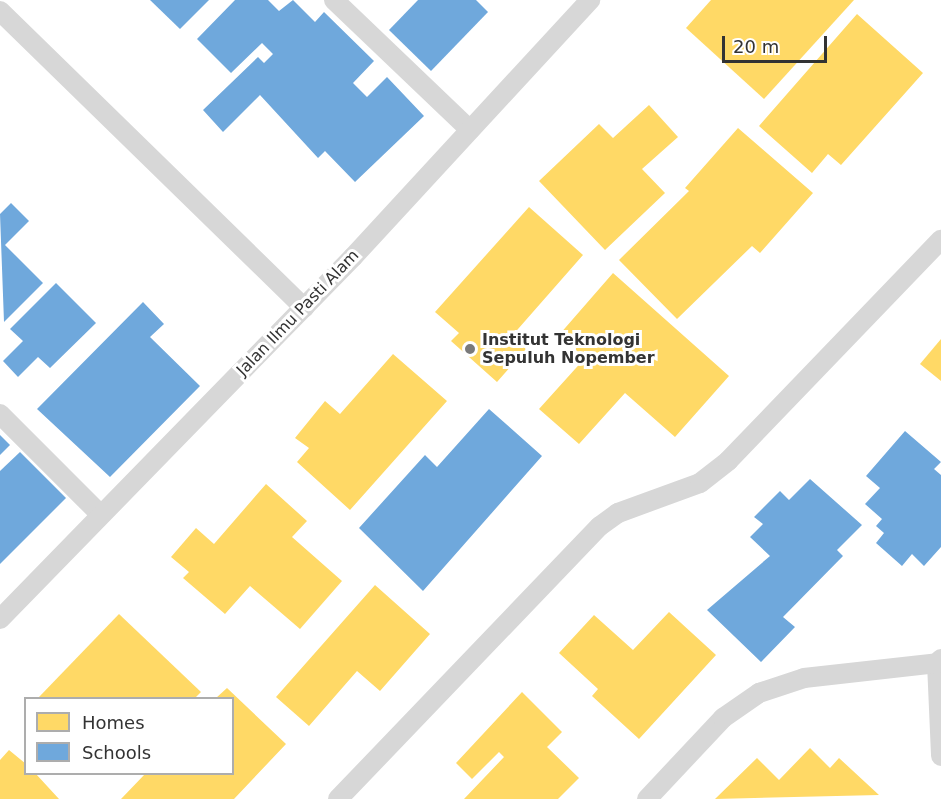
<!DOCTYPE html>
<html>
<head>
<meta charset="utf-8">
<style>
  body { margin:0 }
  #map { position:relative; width:941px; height:799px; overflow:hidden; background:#fff; font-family:"DejaVu Sans",sans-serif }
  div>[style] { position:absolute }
  .homes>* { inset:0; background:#ffd966 }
  .schools>* { inset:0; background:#6fa8dc }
  .lane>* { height:20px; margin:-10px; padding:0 10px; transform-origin:10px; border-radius:10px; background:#d7d7d7 }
  .dots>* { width:16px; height:16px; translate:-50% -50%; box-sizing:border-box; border:3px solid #fff; border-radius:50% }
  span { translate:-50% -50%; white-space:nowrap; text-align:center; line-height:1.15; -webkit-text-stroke:6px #fff; paint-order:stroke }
  .street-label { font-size:16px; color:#333 }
  .poi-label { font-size:16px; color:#333; font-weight:700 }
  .left { translate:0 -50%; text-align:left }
  .legend { position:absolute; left:24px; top:697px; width:210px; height:78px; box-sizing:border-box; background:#fff; border:2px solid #adadad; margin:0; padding:8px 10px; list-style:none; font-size:18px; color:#333 }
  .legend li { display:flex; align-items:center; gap:12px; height:30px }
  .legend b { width:30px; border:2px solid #adadad }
  .scale { position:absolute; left:722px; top:36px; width:105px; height:27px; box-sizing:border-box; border:3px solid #333; border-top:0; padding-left:8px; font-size:18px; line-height:21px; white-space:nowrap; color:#333; -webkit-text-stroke:4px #fff; paint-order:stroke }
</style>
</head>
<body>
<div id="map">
  <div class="homes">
    <i style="clip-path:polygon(711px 0,854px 0,764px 99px,686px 28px)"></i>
    <i style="clip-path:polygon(857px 14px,923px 73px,841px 165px,828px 154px,812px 173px,759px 126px)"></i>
    <i style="clip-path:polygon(649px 105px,678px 137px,642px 169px,665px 193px,605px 250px,539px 181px,599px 124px,613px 138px)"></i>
    <i style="clip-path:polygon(738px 128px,813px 193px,760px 253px,752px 246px,677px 319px,619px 260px,689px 191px,685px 188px)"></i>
    <i style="clip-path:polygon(529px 207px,583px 255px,511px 337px,526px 349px,497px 382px,451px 341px,459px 333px,435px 312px)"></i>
    <i style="clip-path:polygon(613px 273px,729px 376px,675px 437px,625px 393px,579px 444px,539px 409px,585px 358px,559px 335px)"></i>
    <i style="clip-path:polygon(941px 339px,941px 381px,920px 364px)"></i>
    <i style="clip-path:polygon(393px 354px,447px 401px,350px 510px,297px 462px,309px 448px,295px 438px,325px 401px,340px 414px)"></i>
    <i style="clip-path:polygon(266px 484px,307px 521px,292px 537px,342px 581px,300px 629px,250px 586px,225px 614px,183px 578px,189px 572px,171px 557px,196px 528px,214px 544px)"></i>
    <i style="clip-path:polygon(375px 585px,430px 634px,380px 691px,357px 671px,309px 726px,276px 697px)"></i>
    <i style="clip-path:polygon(669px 612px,716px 655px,639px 739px,592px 696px,598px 689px,559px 653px,594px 615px,633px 650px)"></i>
    <i style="clip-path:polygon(119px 614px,201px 692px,195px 698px,39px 697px)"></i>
    <i style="clip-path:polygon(227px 688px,286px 744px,234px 799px,121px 799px,145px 774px,232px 774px,232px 698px,216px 698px)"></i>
    <i style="clip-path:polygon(522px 692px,562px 732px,547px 747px,579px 778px,558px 799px,464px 799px,504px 757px,499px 752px,472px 779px,456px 763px)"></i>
    <i style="clip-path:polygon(810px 748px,830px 768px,839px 758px,879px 795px,715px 799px,757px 758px,779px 780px)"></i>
    <i style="clip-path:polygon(9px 750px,26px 764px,26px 774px,36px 774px,59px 799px,0 799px,0 760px)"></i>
  </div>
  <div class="schools">
    <i style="clip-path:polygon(150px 0,209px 0,180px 29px)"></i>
    <i style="clip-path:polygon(235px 0,268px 0,279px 11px,293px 0,315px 22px,324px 12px,374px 61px,353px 83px,367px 97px,387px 77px,424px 116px,355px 182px,325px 151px,318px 158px,260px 95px,223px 132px,203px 110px,258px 57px,264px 63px,273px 54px,262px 43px,231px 73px,197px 39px)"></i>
    <i style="clip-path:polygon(418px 0,476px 0,488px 12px,431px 71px,389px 30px)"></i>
    <i style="clip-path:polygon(11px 203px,29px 221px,5px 245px,43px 283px,4px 322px,0 214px)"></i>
    <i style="clip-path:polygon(56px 283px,96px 323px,50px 368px,38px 357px,18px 377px,3px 361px,23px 341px,10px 329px)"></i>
    <i style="clip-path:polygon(143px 302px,164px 324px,150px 337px,200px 386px,110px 477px,37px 409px)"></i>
    <i style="clip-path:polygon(489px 409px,542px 456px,423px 591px,359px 528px,425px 455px,437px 467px)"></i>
    <i style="clip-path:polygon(905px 431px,941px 462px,934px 469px,941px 475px,941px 547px,924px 566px,912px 554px,902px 566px,876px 543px,884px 533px,876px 526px,882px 519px,865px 504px,880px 488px,866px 476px)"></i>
    <i style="clip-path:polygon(0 435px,10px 445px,0 455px)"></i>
    <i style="clip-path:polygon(20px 452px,66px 498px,0 564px,0 471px)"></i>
    <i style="clip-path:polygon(810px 479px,862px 525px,837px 550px,843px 556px,783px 617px,795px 627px,761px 662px,707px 610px,770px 556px,750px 537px,763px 524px,754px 517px,780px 491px,789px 500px)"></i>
  </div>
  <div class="lane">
    <i style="left:334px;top:0;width:188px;rotate:43.7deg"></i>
    <i style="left:0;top:11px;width:425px;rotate:44.3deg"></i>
    <i style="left:0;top:414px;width:141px;rotate:45deg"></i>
    <i style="left:0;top:619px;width:506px;rotate:-45.72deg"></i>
    <i style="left:353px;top:257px;width:350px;rotate:-47.3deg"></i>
    <i style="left:941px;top:659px;width:6px;rotate:135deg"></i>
    <i style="left:937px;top:663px;width:93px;rotate:87.5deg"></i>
    <i style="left:338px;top:799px;width:378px;rotate:-46.2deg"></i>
    <i style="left:600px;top:526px;width:22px;rotate:-36deg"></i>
    <i style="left:618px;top:513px;width:87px;rotate:-20.1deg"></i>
    <i style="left:700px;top:483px;width:36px;rotate:-38deg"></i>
    <i style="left:728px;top:461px;width:307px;rotate:-46.1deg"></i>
    <i style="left:647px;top:799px;width:111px;rotate:-46.8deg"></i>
    <i style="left:723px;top:718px;width:44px;rotate:-34.8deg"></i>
    <i style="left:759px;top:693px;width:47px;rotate:-18.4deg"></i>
    <i style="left:804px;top:678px;width:134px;rotate:-6.4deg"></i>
  </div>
  <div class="dots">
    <i style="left:470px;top:349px;background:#7a7a7a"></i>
  </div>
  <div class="street-label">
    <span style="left:298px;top:313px;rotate:-46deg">Jalan Ilmu Pasti Alam</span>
  </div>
  <div class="poi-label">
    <span class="left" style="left:482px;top:349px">Institut Teknologi<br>Sepuluh Nopember</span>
  </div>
  <ul class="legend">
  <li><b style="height:16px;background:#ffd966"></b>Homes</li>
  <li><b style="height:16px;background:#6fa8dc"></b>Schools</li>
  </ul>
  <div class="scale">20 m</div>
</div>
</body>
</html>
